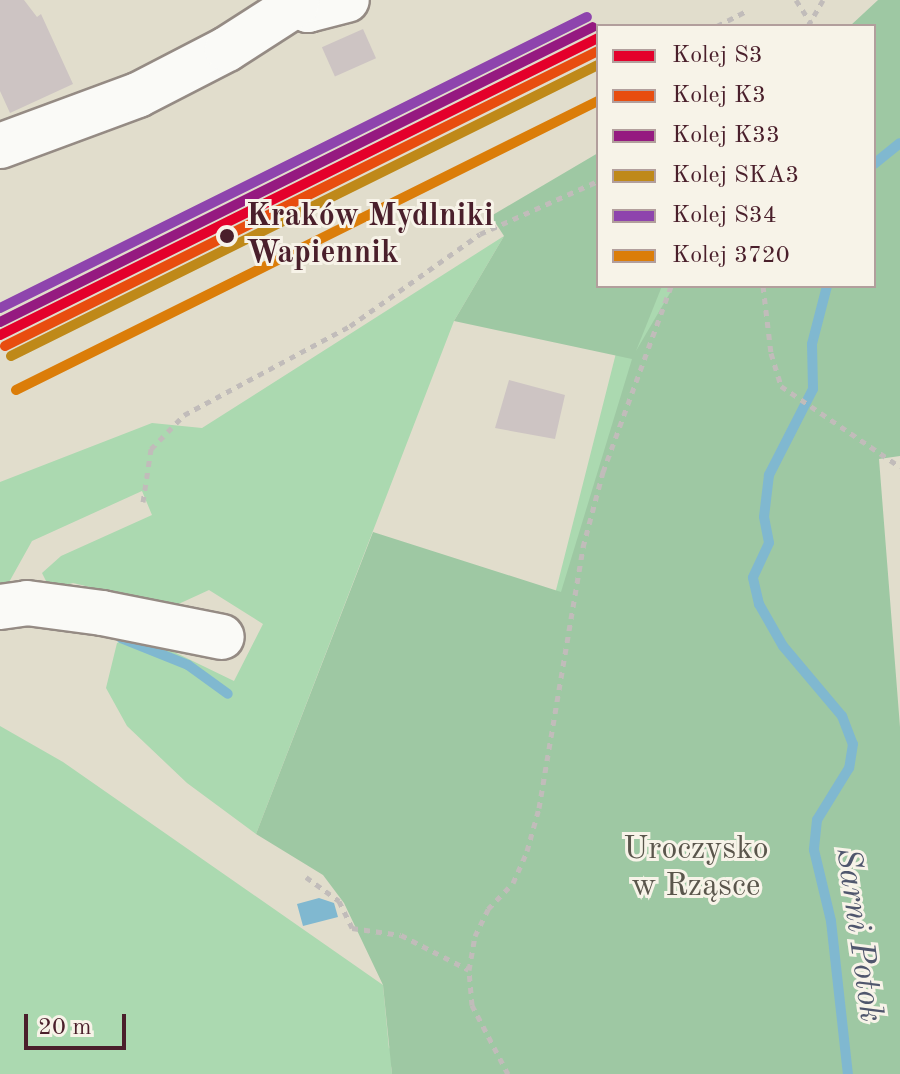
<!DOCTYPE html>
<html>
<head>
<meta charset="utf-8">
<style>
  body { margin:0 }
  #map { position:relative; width:900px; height:1074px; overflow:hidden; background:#e1ddcc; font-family:"Old Standard TT",serif }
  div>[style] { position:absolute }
  .green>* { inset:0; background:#abd9b0 }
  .forest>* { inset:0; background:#9ec8a3 }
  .water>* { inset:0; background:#80b8d0 }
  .stream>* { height:10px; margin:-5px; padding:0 5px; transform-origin:5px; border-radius:5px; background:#80b8d0 }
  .building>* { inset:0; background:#cdc4c3; transform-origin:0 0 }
  .path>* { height:5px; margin-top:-2.5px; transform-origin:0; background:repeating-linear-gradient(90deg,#c1bcba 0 6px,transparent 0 12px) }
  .roads { filter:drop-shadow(2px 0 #958b84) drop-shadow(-2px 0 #958b84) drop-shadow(0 2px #958b84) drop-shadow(0 -2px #958b84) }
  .minor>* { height:44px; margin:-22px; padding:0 22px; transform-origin:22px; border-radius:22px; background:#fafaf7 }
  .rail-1>* { height:10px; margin:-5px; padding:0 5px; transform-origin:5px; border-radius:5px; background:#e4002b }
  .rail-2>* { height:10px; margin:-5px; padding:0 5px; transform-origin:5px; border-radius:5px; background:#e84d0f }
  .rail-3>* { height:10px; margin:-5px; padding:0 5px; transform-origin:5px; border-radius:5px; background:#951a80 }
  .rail-4>* { height:10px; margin:-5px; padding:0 5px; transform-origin:5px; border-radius:5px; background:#bf8919 }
  .rail-5>* { height:10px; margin:-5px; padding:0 5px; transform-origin:5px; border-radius:5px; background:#8e44ad }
  .rail-6>* { height:10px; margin:-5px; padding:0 5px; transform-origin:5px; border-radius:5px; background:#db7d09 }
  .dots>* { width:22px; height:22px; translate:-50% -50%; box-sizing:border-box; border:4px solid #f7f3e8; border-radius:50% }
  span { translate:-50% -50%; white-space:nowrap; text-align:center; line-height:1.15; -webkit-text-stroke:6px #f7f3e8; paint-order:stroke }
  .stop-label { font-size:32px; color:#4a1f2b; font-weight:700 }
  .left { translate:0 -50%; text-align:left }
  .park-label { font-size:32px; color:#5a564c }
  .water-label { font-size:34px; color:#4f566d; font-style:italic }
  .legend { position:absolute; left:596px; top:24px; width:280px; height:264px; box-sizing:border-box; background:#f7f3e8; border:2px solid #b29e9c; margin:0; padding:10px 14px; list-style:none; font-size:24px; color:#4a1f2b }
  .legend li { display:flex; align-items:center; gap:16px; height:40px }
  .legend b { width:40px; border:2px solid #b29e9c }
  .scale { position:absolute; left:24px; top:1014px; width:102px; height:36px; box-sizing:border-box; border:4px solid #4a1f2b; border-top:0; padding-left:10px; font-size:24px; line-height:28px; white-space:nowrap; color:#4a1f2b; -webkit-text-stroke:6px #f7f3e8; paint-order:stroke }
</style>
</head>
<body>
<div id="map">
  <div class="green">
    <i style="clip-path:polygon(504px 236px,454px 321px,256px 834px,187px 783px,127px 726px,106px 688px,117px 643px,139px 635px,234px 681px,263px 624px,209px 590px,172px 607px,73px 583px,50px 589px,42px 573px,61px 556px,152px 515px,142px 491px,32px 541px,8px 584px,0 586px,0 482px,152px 423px,202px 428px)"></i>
    <i style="clip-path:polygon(633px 286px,810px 286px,891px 714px,900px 728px,900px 1074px,396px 1074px,391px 1066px,392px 1074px,0 1074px,0 726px,63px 762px,383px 985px,389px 1049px,496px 827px)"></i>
  </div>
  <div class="forest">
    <i style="clip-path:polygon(878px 0,900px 0,900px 456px,879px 459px,900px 727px,900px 1074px,392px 1074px,383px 985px,344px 903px,323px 875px,256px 834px,373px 532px,561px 592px,632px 359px,454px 321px,504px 236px,491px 216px,598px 153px,598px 286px,662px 286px,636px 351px,674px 286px,874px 286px,874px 26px,850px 26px)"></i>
  </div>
  <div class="water">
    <i style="clip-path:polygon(319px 898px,334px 903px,338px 917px,303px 926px,297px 904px)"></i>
  </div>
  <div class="stream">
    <i style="left:874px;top:164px;width:33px;rotate:-39deg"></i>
    <i style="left:827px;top:286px;width:60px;rotate:104.5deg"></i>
    <i style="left:812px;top:344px;width:45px;rotate:88.7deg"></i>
    <i style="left:813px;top:389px;width:97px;rotate:117.1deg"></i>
    <i style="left:769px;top:475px;width:42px;rotate:96.8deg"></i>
    <i style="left:764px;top:517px;width:26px;rotate:79deg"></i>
    <i style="left:769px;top:543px;width:38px;rotate:115deg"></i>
    <i style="left:753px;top:578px;width:27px;rotate:77deg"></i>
    <i style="left:759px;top:604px;width:48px;rotate:60.3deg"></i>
    <i style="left:783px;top:646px;width:92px;rotate:49.9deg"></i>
    <i style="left:842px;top:716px;width:30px;rotate:69deg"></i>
    <i style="left:853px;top:744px;width:24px;rotate:99deg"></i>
    <i style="left:849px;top:768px;width:61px;rotate:121.6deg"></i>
    <i style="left:817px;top:820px;width:30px;rotate:96deg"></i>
    <i style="left:814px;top:850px;width:73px;rotate:76.5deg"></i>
    <i style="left:831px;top:921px;width:154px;rotate:83.7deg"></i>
    <i style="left:121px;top:638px;width:72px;rotate:21.9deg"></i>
    <i style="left:188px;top:665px;width:49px;rotate:35.9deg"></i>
  </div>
  <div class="building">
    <i style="clip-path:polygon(0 0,24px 0,37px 17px,41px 14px,73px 84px,10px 113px,0 91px)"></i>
    <i style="left:363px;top:29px;width:32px;height:45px;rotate:66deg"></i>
    <i style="clip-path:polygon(509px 380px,565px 395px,555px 439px,495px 428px)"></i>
  </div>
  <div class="path">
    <i style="left:796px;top:0;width:27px;rotate:57deg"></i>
    <i style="left:717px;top:26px;width:33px;rotate:-27deg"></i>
    <i style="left:808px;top:26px;width:30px;rotate:-60deg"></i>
    <i style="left:763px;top:286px;width:67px;rotate:83.2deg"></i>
    <i style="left:771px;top:353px;width:34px;rotate:73deg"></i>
    <i style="left:781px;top:386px;width:144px;rotate:34.2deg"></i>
    <i style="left:143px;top:502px;width:54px;rotate:-81.4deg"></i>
    <i style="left:151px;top:449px;width:47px;rotate:-45.9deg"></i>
    <i style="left:184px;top:415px;width:188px;rotate:-28.2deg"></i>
    <i style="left:350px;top:326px;width:159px;rotate:-35.3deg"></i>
    <i style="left:480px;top:234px;width:129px;rotate:-24.2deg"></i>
    <i style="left:306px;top:877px;width:41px;rotate:36deg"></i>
    <i style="left:339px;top:901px;width:30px;rotate:64deg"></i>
    <i style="left:352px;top:928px;width:49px;rotate:8.1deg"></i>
    <i style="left:401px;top:935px;width:76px;rotate:27.2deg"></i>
    <i style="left:508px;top:1074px;width:78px;rotate:-117.6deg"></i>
    <i style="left:472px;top:1005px;width:35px;rotate:-95deg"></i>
    <i style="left:469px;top:970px;width:35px;rotate:-80deg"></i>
    <i style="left:475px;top:936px;width:30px;rotate:-64deg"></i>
    <i style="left:488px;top:909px;width:36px;rotate:-46deg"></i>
    <i style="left:513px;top:883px;width:35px;rotate:-66deg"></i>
    <i style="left:527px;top:851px;width:45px;rotate:-74.4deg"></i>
    <i style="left:539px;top:808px;width:265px;rotate:-80.4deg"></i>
    <i style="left:583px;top:547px;width:78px;rotate:-75.1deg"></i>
    <i style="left:603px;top:472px;width:198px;rotate:-69.9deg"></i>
  </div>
  <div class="roads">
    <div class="minor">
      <i style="left:294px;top:0;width:17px;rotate:36deg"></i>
      <i style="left:308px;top:10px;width:40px;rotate:-14.4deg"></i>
      <i style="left:0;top:146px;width:147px;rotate:-20.3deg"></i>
      <i style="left:138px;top:95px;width:100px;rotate:-27.3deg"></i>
      <i style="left:227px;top:49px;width:83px;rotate:-32.7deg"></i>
      <i style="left:0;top:607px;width:27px;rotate:-8deg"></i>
      <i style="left:27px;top:603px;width:76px;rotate:7.6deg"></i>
      <i style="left:102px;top:613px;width:122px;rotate:11.3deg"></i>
    </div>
  </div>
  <div class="rail-1">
    <i style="left:0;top:335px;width:668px;rotate:-26.41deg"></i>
  </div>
  <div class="rail-2">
    <i style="left:5px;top:346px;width:662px;rotate:-26.45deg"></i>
  </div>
  <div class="rail-3">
    <i style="left:0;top:322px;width:662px;rotate:-26.45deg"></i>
  </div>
  <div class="rail-4">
    <i style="left:11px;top:356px;width:655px;rotate:-26.37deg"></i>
  </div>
  <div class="rail-5">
    <i style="left:0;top:308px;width:655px;rotate:-26.37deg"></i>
  </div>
  <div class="rail-6">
    <i style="left:16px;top:390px;width:650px;rotate:-26.41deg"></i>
  </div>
  <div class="dots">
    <i style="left:227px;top:236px;background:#4a1f2b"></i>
  </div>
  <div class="stop-label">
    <span class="left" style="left:246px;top:236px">Kraków Mydlniki<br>Wapiennik</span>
  </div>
  <div class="park-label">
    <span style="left:696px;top:869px">Uroczysko<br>w Rząsce</span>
  </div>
  <div class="water-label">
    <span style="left:858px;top:935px;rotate:82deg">Sarni Potok</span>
  </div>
  <ul class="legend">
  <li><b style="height:10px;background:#e4002b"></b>Kolej S3</li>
  <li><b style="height:10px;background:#e84d0f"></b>Kolej K3</li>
  <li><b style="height:10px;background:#951a80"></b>Kolej K33</li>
  <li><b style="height:10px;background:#bf8919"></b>Kolej SKA3</li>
  <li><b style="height:10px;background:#8e44ad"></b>Kolej S34</li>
  <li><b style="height:10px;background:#db7d09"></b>Kolej 3720</li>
  </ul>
  <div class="scale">20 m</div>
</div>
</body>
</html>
